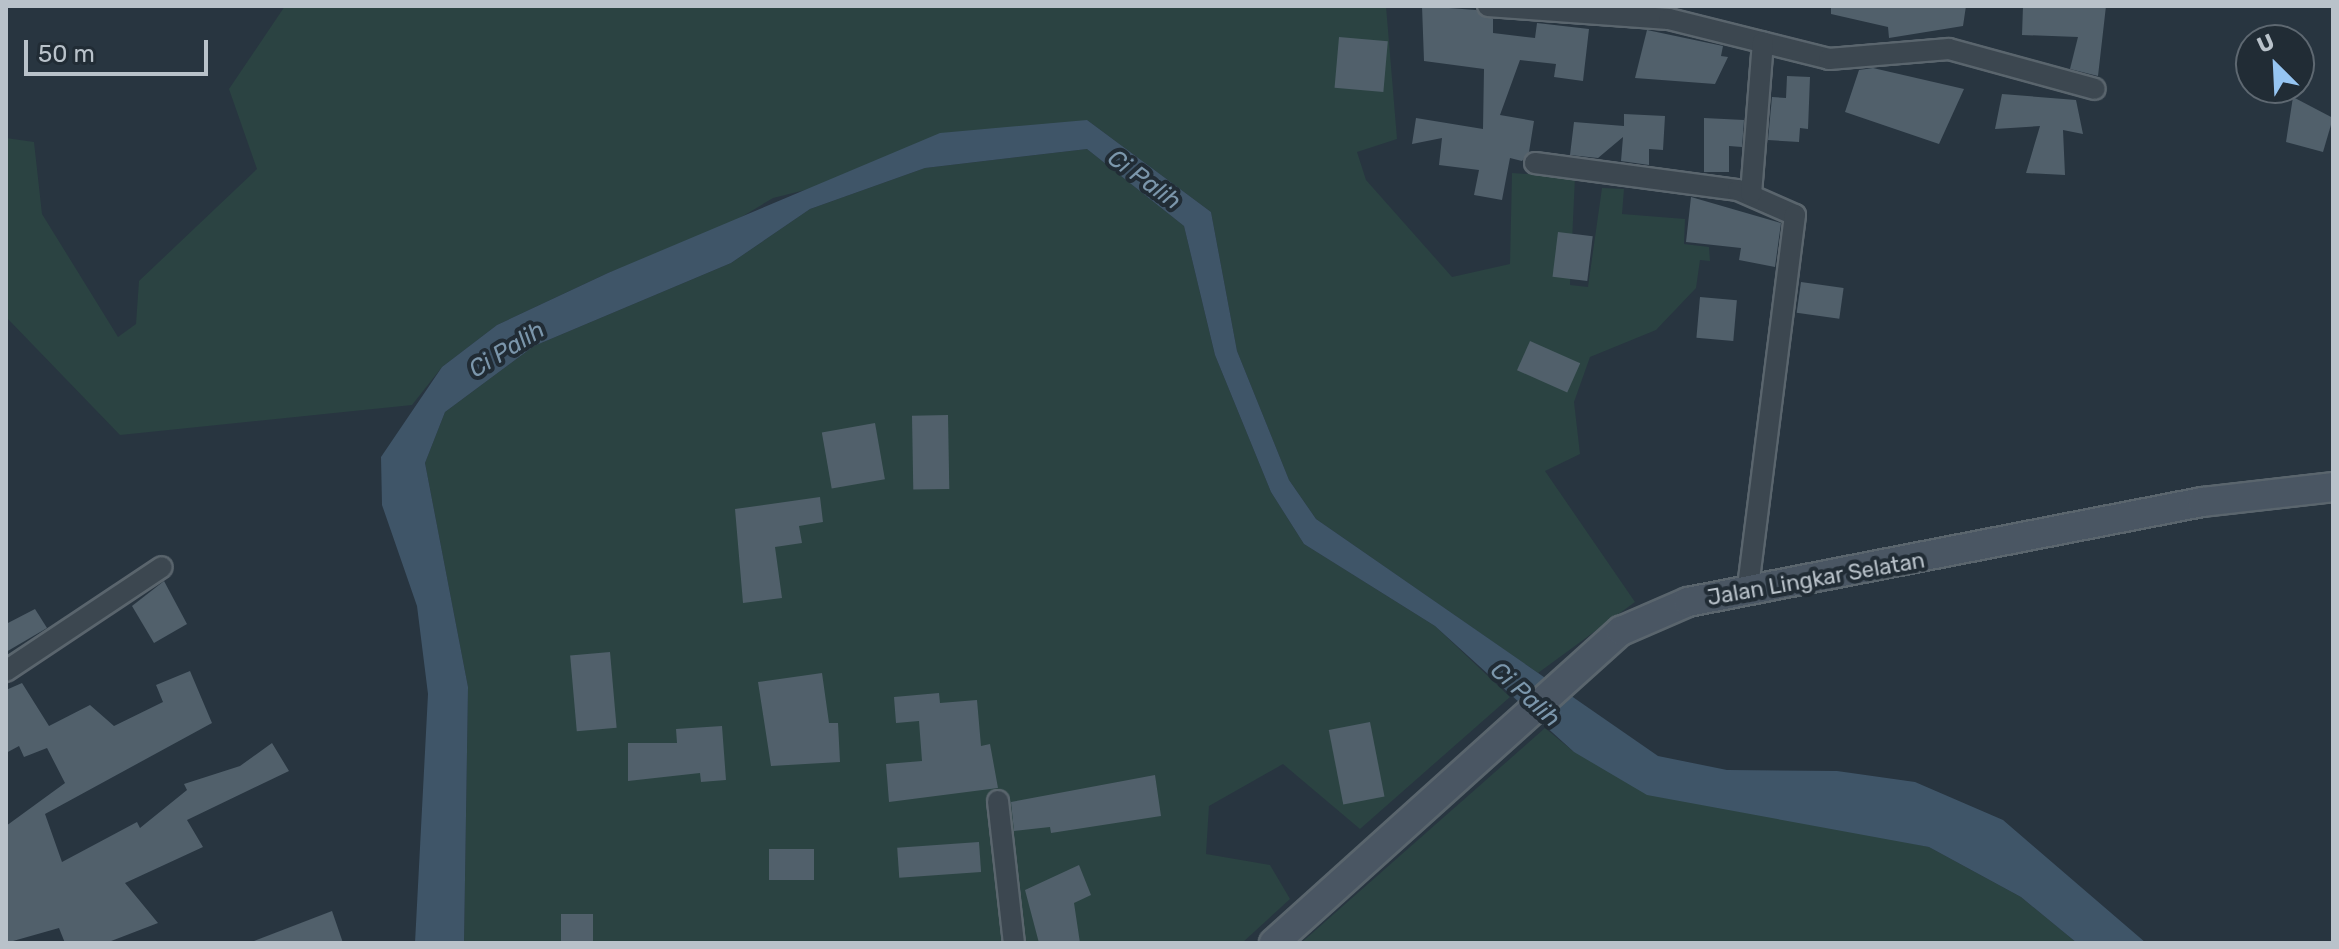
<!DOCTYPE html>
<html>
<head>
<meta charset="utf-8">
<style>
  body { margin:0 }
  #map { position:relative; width:2339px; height:949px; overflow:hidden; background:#283540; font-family:Rubik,sans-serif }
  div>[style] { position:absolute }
  .green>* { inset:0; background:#2b4342 }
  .water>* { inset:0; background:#3f5568 }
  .building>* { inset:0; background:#51606b; transform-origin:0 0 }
  .roads { filter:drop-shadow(2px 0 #5a656d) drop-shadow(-2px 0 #5a656d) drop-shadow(0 2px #5a656d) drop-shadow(0 -2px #5a656d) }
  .street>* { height:20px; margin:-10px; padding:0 10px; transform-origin:10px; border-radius:10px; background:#3c4750 }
  .secondary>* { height:28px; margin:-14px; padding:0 14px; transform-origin:14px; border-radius:14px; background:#4a5663 }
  span { translate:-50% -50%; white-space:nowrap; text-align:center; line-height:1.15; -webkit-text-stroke:8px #212c35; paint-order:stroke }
  .street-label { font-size:22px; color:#b9c2ca }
  .water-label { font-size:24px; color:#7b96ab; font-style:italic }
  .frame { position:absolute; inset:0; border:8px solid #b9c2ca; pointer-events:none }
  .north { position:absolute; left:2235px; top:24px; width:80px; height:80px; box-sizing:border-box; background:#212c35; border:2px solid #5e6871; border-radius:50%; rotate:336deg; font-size:22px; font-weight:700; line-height:32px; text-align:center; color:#b9c2ca }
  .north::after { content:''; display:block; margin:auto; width:28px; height:36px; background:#96c5f2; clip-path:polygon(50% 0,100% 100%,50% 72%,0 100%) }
  .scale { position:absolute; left:24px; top:40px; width:184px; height:36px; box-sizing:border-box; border:4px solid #b9c2ca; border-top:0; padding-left:10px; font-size:24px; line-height:28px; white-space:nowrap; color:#b9c2ca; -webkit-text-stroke:6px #212c35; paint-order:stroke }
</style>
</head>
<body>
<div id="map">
  <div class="green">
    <i style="clip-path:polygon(285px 6px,1386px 6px,1397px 139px,1357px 152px,1366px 180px,1452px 277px,1510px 264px,1512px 173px,1575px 177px,1570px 285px,1588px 287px,1602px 188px,1624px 189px,1622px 214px,1685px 219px,1684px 244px,1709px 247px,1710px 261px,1700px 260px,1696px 288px,1656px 330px,1590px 357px,1574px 402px,1580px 454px,1545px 471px,1635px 602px,1538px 673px,1316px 519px,1289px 480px,1237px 351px,1211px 212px,1087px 120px,773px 198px,708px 237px,608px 273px,497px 325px,442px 367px,412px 405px,120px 435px,6px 317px,6px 138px,34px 142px,42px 214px,118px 337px,136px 324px,139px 281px,257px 169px,229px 89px)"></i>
    <i style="clip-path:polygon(1087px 149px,1184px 226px,1215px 355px,1271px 492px,1304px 544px,1435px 626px,1510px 697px,1360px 829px,1283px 764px,1209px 806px,1206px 854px,1270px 865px,1290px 899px,1242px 943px,464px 943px,468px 687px,425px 463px,445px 412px,534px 346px,731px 263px,810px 209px,925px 168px)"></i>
    <i style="clip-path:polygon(1545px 728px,1574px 752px,1790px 818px,1929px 847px,2021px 897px,2077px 943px,1301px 943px)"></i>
  </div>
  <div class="water">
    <i style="clip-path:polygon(1087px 120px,1211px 212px,1237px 351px,1289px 480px,1316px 519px,1658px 756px,1727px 770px,1837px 771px,1915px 782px,2003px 820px,2146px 943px,2077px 943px,2021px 897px,1929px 847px,1647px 795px,1574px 752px,1435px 626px,1304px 544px,1271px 492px,1215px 355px,1184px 226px,1087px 149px,925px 168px,810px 209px,731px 263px,534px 346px,445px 412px,425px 463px,468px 687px,464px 943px,415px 943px,428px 694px,417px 606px,382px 505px,381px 457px,442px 367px,497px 325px,608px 273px,940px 133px)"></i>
  </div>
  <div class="building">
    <i style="clip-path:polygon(1422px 6px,1476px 10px,1493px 19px,1493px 33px,1535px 38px,1537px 23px,1589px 29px,1583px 81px,1554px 77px,1556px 64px,1520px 60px,1500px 115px,1534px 121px,1529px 152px,1522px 161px,1510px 158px,1502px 200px,1474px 195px,1479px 170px,1439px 165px,1442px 138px,1412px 144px,1416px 118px,1483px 129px,1484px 69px,1424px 61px)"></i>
    <i style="clip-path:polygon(1831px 6px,1966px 6px,1963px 26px,1889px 38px,1888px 27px,1831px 14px)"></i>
    <i style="clip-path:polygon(2023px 6px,2106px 6px,2098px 76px,2070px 69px,2078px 37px,2022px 35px)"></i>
    <i style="clip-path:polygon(1647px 30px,1723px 46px,1721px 56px,1728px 57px,1715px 84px,1635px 78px)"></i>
    <i style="left:1339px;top:37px;width:49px;height:51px;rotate:5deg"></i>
    <i style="clip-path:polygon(1873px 68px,1964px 89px,1939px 144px,1845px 112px,1859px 70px)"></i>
    <i style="clip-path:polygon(1787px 76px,1810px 77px,1808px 129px,1800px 128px,1799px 142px,1768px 140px,1772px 97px,1786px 98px)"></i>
    <i style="clip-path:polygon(2002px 94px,2076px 100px,2083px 134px,2063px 130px,2065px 175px,2026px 173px,2040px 126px,1995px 129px)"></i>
    <i style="clip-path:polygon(2293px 97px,2333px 118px,2323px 152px,2286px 142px)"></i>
    <i style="clip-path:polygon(1624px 114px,1665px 116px,1663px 150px,1649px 149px,1649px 165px,1621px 161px,1623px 137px,1598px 158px,1570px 155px,1574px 122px,1624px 126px)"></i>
    <i style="clip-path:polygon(1704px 118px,1744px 120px,1742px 147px,1729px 146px,1729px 172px,1704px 172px)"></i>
    <i style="clip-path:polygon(1691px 197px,1781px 223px,1775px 267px,1739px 260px,1741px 248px,1686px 242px)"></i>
    <i style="left:1558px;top:232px;width:35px;height:45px;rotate:7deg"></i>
    <i style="left:1801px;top:282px;width:43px;height:31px;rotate:8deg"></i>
    <i style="left:1700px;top:297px;width:37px;height:41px;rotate:5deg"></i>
    <i style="left:1530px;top:341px;width:55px;height:32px;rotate:24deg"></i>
    <i style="left:948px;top:415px;width:74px;height:36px;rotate:89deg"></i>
    <i style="left:875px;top:423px;width:57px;height:54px;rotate:80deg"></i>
    <i style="clip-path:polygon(820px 497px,823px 522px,799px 526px,802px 543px,775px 547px,782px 598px,743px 603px,735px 509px)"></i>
    <i style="clip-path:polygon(164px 581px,187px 624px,154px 643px,132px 606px)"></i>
    <i style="clip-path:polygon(35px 609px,47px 628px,6px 652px,6px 624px)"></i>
    <i style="left:610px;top:652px;width:76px;height:40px;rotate:85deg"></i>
    <i style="clip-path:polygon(190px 671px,212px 723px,45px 814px,62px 862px,137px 822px,140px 828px,187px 790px,184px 784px,240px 766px,272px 743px,289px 771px,187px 820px,203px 847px,125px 883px,158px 923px,106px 943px,65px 943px,59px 928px,6px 943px,6px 826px,65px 783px,47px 748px,24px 757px,19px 746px,6px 753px,6px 690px,22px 683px,49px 726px,90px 705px,114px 726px,163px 702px,156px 685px)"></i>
    <i style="clip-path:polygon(822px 673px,829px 723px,838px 723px,840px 762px,771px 766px,758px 682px)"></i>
    <i style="clip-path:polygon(939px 693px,940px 703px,977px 700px,981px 746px,990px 744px,998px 788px,889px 802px,886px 764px,922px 761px,919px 721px,896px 723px,894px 697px)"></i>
    <i style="left:1370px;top:722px;width:76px;height:42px;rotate:79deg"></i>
    <i style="clip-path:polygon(722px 726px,726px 780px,701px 782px,700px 773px,628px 781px,628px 743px,677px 743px,676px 729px)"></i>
    <i style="clip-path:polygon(1155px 775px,1161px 816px,1051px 833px,1050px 827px,1014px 831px,1011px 802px)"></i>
    <i style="left:979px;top:842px;width:30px;height:82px;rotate:86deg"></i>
    <i style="left:814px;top:849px;width:31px;height:45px;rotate:90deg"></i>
    <i style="clip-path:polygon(1079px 865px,1091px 895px,1074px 903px,1080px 943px,1039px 943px,1025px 890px)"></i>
    <i style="clip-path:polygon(332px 911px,343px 943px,254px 943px,254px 941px)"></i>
    <i style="left:561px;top:914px;width:32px;height:29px"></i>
  </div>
  <div class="roads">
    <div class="street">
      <i style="left:1488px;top:6px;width:181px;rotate:4.1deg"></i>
      <i style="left:1669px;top:19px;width:165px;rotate:14deg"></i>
      <i style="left:1829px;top:59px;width:120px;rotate:-4.8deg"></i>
      <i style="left:1949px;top:49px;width:151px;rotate:15.3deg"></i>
      <i style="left:1535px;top:163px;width:205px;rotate:7.6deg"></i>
      <i style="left:1738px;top:190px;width:62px;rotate:23.7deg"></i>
      <i style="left:1795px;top:215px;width:376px;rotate:97.2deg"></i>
      <i style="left:1751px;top:194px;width:152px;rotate:-85.5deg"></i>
      <i style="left:6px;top:671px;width:187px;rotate:-33.7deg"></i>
      <i style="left:998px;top:801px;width:143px;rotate:83.6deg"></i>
    </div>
    <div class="secondary">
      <i style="left:1274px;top:943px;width:467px;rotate:-42deg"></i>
      <i style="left:1621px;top:631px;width:73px;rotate:-23.4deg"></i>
      <i style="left:1688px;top:602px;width:524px;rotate:-11.01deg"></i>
      <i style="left:2202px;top:502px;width:132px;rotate:-6.5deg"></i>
    </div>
  </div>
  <div class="street-label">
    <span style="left:1816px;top:579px;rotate:-10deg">Jalan Lingkar Selatan</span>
  </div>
  <div class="water-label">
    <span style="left:1144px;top:180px;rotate:36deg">Ci Palih</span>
    <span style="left:507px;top:350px;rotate:-32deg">Ci Palih</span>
    <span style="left:1525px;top:695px;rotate:42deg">Ci Palih</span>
  </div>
  <div class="frame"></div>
  <div class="north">U</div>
  <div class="scale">50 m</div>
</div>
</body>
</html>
